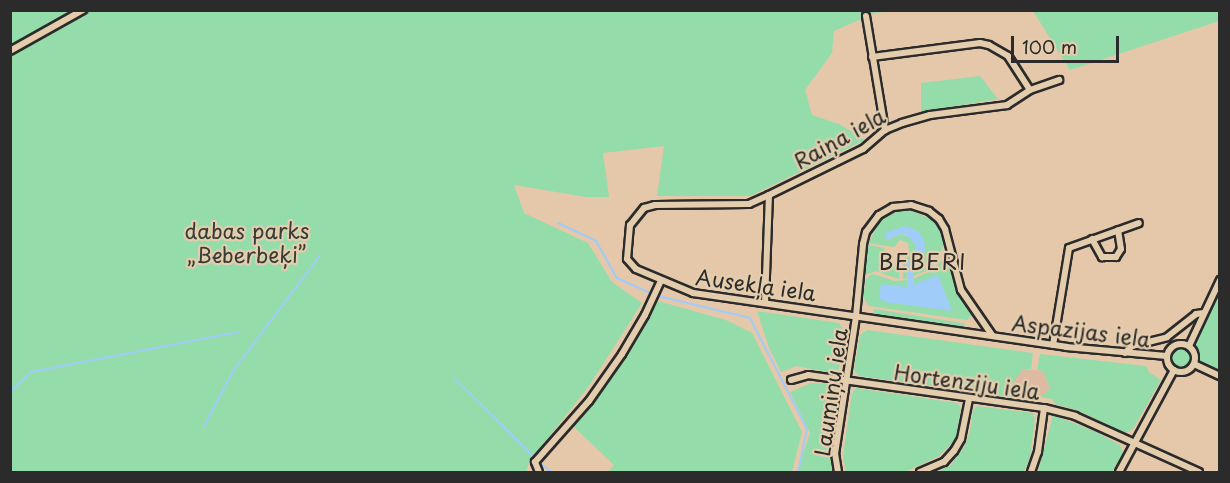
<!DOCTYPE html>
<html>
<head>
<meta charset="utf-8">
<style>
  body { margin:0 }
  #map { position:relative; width:1230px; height:483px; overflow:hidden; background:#e5c7aa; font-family:"Playpen Sans",sans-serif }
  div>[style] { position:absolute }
  .built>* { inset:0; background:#debaa2 }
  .green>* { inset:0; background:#95dcab; transform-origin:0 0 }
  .round { border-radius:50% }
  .water>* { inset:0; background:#9fccf9 }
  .stream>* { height:2px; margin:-1px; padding:0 1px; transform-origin:1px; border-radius:1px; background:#9fccf9 }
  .roads { filter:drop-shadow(2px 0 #2b2b2b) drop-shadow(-2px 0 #2b2b2b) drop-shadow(0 2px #2b2b2b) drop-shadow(0 -2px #2b2b2b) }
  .minor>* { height:6px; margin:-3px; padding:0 3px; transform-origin:3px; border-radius:3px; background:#e4cdad }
  .minor>.ring { margin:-3px; padding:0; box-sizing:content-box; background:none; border:6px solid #e4cdad; border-radius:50% }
  span { translate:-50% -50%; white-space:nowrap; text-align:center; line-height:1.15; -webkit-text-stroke:4.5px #e4cdad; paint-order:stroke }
  .street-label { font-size:21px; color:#2b2b2b }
  .park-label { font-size:21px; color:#363d38 }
  .neighbourhood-label { font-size:22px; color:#2b2b2b; letter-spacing:1.5px }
  .frame { position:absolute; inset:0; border:12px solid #2b2b2b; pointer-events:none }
  .scale { position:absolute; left:1011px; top:36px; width:108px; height:27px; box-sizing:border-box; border:3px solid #2b2b2b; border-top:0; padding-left:8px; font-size:18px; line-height:21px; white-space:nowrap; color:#2b2b2b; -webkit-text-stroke:4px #e4cdad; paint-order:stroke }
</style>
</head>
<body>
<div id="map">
  <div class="built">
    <i style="clip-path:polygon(1023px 369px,1043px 371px,1050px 390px,1034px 401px,1016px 398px,1011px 384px)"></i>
  </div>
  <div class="green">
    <i style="clip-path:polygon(10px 11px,892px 11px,875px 13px,834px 31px,832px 53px,805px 90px,812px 115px,839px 124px,865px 140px,750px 196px,657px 196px,664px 146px,603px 153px,609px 197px,586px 197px,514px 185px,524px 213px,588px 243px,612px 282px,642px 303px,589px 386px,529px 462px,526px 472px,11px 472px)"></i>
    <i style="clip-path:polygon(1033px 11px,1219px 11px,1219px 21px,1070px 70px)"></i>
    <i style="clip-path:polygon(980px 76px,998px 99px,921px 112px,921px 83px)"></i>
    <i style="clip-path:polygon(909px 210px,931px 219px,939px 228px,944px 243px,939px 257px,930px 269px,913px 276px,911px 268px,920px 262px,925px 251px,906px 226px,887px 240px,901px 234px,910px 237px,915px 244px,916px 254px,906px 264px,907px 278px,903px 279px,903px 257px,909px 251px,908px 243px,900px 240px,894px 247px,869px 243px,878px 223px,892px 213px)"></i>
    <i style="clip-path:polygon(868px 245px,884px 248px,888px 261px,900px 267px,899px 279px,876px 271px,865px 275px)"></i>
    <i style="clip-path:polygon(947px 256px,955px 288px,973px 315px,967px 320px,869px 306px,863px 297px,866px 279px,872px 274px,895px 281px,907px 280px,908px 287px,885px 302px,914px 284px,913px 279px,929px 272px)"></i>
    <i style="clip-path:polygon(1219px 291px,1219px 372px,1200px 362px,1195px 345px)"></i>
    <i style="clip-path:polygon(658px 301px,726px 320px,752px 333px,802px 432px,792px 472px,608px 472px,614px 465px,572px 425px,625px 356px)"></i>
    <i style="left:874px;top:309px;width:92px;height:5px;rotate:9deg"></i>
    <i style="clip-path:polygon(757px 311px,839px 323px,845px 333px,838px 374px,796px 366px,781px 372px,769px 348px)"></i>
    <i style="clip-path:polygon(867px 330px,1033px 353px,1031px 369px,1023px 369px,1012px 384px,1016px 398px,859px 376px,854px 370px,860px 335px)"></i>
    <i class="round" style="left:1170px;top:347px;width:22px;height:22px"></i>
    <i style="clip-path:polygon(1040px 354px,1146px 366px,1149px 372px,1161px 380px,1133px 429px,1125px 433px,1077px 410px,1055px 404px,1052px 399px,1040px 397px,1050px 389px,1043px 371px,1037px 370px)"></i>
    <i style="clip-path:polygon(811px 383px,834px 384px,838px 391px,829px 442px,832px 472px,797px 472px,810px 433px,790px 392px)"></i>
    <i style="clip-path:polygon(856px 388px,957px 403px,961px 407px,956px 439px,939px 456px,905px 472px,846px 472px,843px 456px,852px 393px)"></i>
    <i style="clip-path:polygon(977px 406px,1033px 413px,1035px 419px,1030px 457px,1024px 472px,937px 472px,951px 465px,964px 447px,970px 432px,973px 410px)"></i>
    <i style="clip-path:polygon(1053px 415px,1096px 432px,1120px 445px,1123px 453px,1112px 472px,1038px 472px)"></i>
  </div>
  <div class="water">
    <i style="clip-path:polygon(906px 226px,918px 231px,924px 240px,925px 251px,920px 262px,912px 268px,914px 284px,938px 275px,952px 311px,885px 302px,879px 298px,881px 284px,908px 287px,906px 264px,916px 254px,915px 244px,907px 235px,900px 234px,887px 240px,884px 233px)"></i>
  </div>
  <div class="stream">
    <i style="left:558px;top:223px;width:42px;rotate:25.3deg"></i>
    <i style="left:596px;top:241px;width:43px;rotate:60.4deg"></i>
    <i style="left:617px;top:278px;width:37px;rotate:24deg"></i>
    <i style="left:658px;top:296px;width:95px;rotate:13.4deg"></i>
    <i style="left:750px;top:318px;width:125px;rotate:62.8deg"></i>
    <i style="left:807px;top:429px;width:44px;rotate:101.8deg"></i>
    <i style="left:454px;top:378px;width:112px;rotate:44.6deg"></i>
    <i style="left:10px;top:392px;width:29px;rotate:-44deg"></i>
    <i style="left:31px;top:372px;width:211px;rotate:-10.9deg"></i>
    <i style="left:204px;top:426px;width:62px;rotate:-62.2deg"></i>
    <i style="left:233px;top:371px;width:143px;rotate:-53deg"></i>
    <i style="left:540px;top:463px;width:14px;rotate:39deg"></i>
    <i style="left:527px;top:472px;width:1px"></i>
  </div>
  <div class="roads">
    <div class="minor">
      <i style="left:866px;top:16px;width:116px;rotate:80.5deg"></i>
      <i style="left:10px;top:51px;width:84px;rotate:-29.3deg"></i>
      <i style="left:872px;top:57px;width:109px;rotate:-7.4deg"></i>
      <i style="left:980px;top:43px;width:9px;rotate:13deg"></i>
      <i style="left:989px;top:45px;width:22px;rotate:30deg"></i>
      <i style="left:1008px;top:56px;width:40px;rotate:57.1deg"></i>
      <i style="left:769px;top:195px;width:22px;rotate:156deg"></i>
      <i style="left:749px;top:204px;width:94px;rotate:179.4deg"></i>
      <i style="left:655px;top:205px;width:11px;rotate:165deg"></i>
      <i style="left:644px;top:208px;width:22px;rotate:129deg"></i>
      <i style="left:630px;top:225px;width:34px;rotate:95deg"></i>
      <i style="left:627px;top:259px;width:13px;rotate:48deg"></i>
      <i style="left:636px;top:269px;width:62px;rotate:22.8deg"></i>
      <i style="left:693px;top:293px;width:377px;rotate:8.2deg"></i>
      <i style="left:1066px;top:347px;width:101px;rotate:5.1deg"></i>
      <i style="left:1092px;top:239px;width:21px;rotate:61deg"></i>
      <i style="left:1102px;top:257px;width:14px"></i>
      <i style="left:1116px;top:257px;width:9px;rotate:-58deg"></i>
      <i style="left:1121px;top:249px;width:19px;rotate:-99deg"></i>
      <i style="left:765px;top:303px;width:108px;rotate:-87.9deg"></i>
      <i style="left:769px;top:195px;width:105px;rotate:-26.1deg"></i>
      <i style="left:863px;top:149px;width:29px;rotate:-41deg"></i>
      <i style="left:885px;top:130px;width:18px;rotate:-22deg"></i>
      <i style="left:902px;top:123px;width:29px;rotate:-16deg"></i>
      <i style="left:930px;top:115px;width:78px;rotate:-7.4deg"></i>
      <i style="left:1007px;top:105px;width:27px;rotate:-33deg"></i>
      <i style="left:1030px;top:90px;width:31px;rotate:-19deg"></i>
      <i class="ring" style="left:1167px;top:344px;width:22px;height:22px"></i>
      <i style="left:1053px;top:345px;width:98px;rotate:-80.6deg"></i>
      <i style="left:1069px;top:248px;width:74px;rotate:-19.7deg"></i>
      <i style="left:1189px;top:346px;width:73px;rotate:-64.8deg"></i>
      <i style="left:1125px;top:353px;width:10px;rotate:-45deg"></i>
      <i style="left:1132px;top:346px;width:36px;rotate:-14deg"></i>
      <i style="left:1167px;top:337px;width:37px;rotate:-38deg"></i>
      <i style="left:1196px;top:314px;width:8px;rotate:-7deg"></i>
      <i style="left:1194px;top:364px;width:29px;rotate:25deg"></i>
      <i style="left:791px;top:380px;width:18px;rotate:-16deg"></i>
      <i style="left:808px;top:375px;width:238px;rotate:8deg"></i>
      <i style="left:1044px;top:408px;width:32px;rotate:14deg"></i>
      <i style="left:1075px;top:416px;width:136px;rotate:24.3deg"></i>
      <i style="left:539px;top:472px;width:11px;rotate:-112deg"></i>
      <i style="left:535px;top:462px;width:81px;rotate:-48.5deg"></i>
      <i style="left:589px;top:401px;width:57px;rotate:-54.9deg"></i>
      <i style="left:622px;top:354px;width:45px;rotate:-59.5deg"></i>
      <i style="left:645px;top:315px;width:38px;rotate:-65deg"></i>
      <i style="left:838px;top:472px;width:18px;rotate:-99deg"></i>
      <i style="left:835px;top:454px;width:140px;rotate:-81.3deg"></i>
      <i style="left:856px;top:316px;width:72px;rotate:-84.4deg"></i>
      <i style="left:863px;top:244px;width:12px;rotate:-76deg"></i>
      <i style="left:866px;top:232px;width:21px;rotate:-53deg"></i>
      <i style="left:879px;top:215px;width:16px;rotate:-30deg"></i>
      <i style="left:893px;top:207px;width:18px;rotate:-6deg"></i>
      <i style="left:911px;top:205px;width:19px;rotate:18deg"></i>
      <i style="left:929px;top:211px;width:13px;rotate:39deg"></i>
      <i style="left:939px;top:219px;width:12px;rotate:59deg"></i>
      <i style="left:945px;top:229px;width:63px;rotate:75.3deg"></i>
      <i style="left:961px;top:290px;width:55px;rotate:55.4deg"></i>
      <i style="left:920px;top:472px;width:26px;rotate:-23deg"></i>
      <i style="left:944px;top:462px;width:15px;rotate:-48deg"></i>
      <i style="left:954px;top:451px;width:14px;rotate:-60deg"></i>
      <i style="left:961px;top:439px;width:41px;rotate:-78.7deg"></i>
      <i style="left:1031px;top:472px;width:21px;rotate:-71deg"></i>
      <i style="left:1038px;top:452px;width:44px;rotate:-82.2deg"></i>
      <i style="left:1119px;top:472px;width:116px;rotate:-61.7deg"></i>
    </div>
  </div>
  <div class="street-label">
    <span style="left:839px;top:138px;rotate:-29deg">Raiņa iela</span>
    <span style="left:756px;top:284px;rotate:8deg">Ausekļa iela</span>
    <span style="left:1081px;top:330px;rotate:7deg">Aspazijas iela</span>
    <span style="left:967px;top:381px;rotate:8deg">Hortenziju iela</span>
    <span style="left:830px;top:392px;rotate:-82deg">Laumiņu iela</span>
  </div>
  <div class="park-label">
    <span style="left:247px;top:242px">dabas parks<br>„Beberbeķi”</span>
  </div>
  <div class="neighbourhood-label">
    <span style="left:923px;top:261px">BEBERI</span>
  </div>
  <div class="frame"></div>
  <div class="scale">100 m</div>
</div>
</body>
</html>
